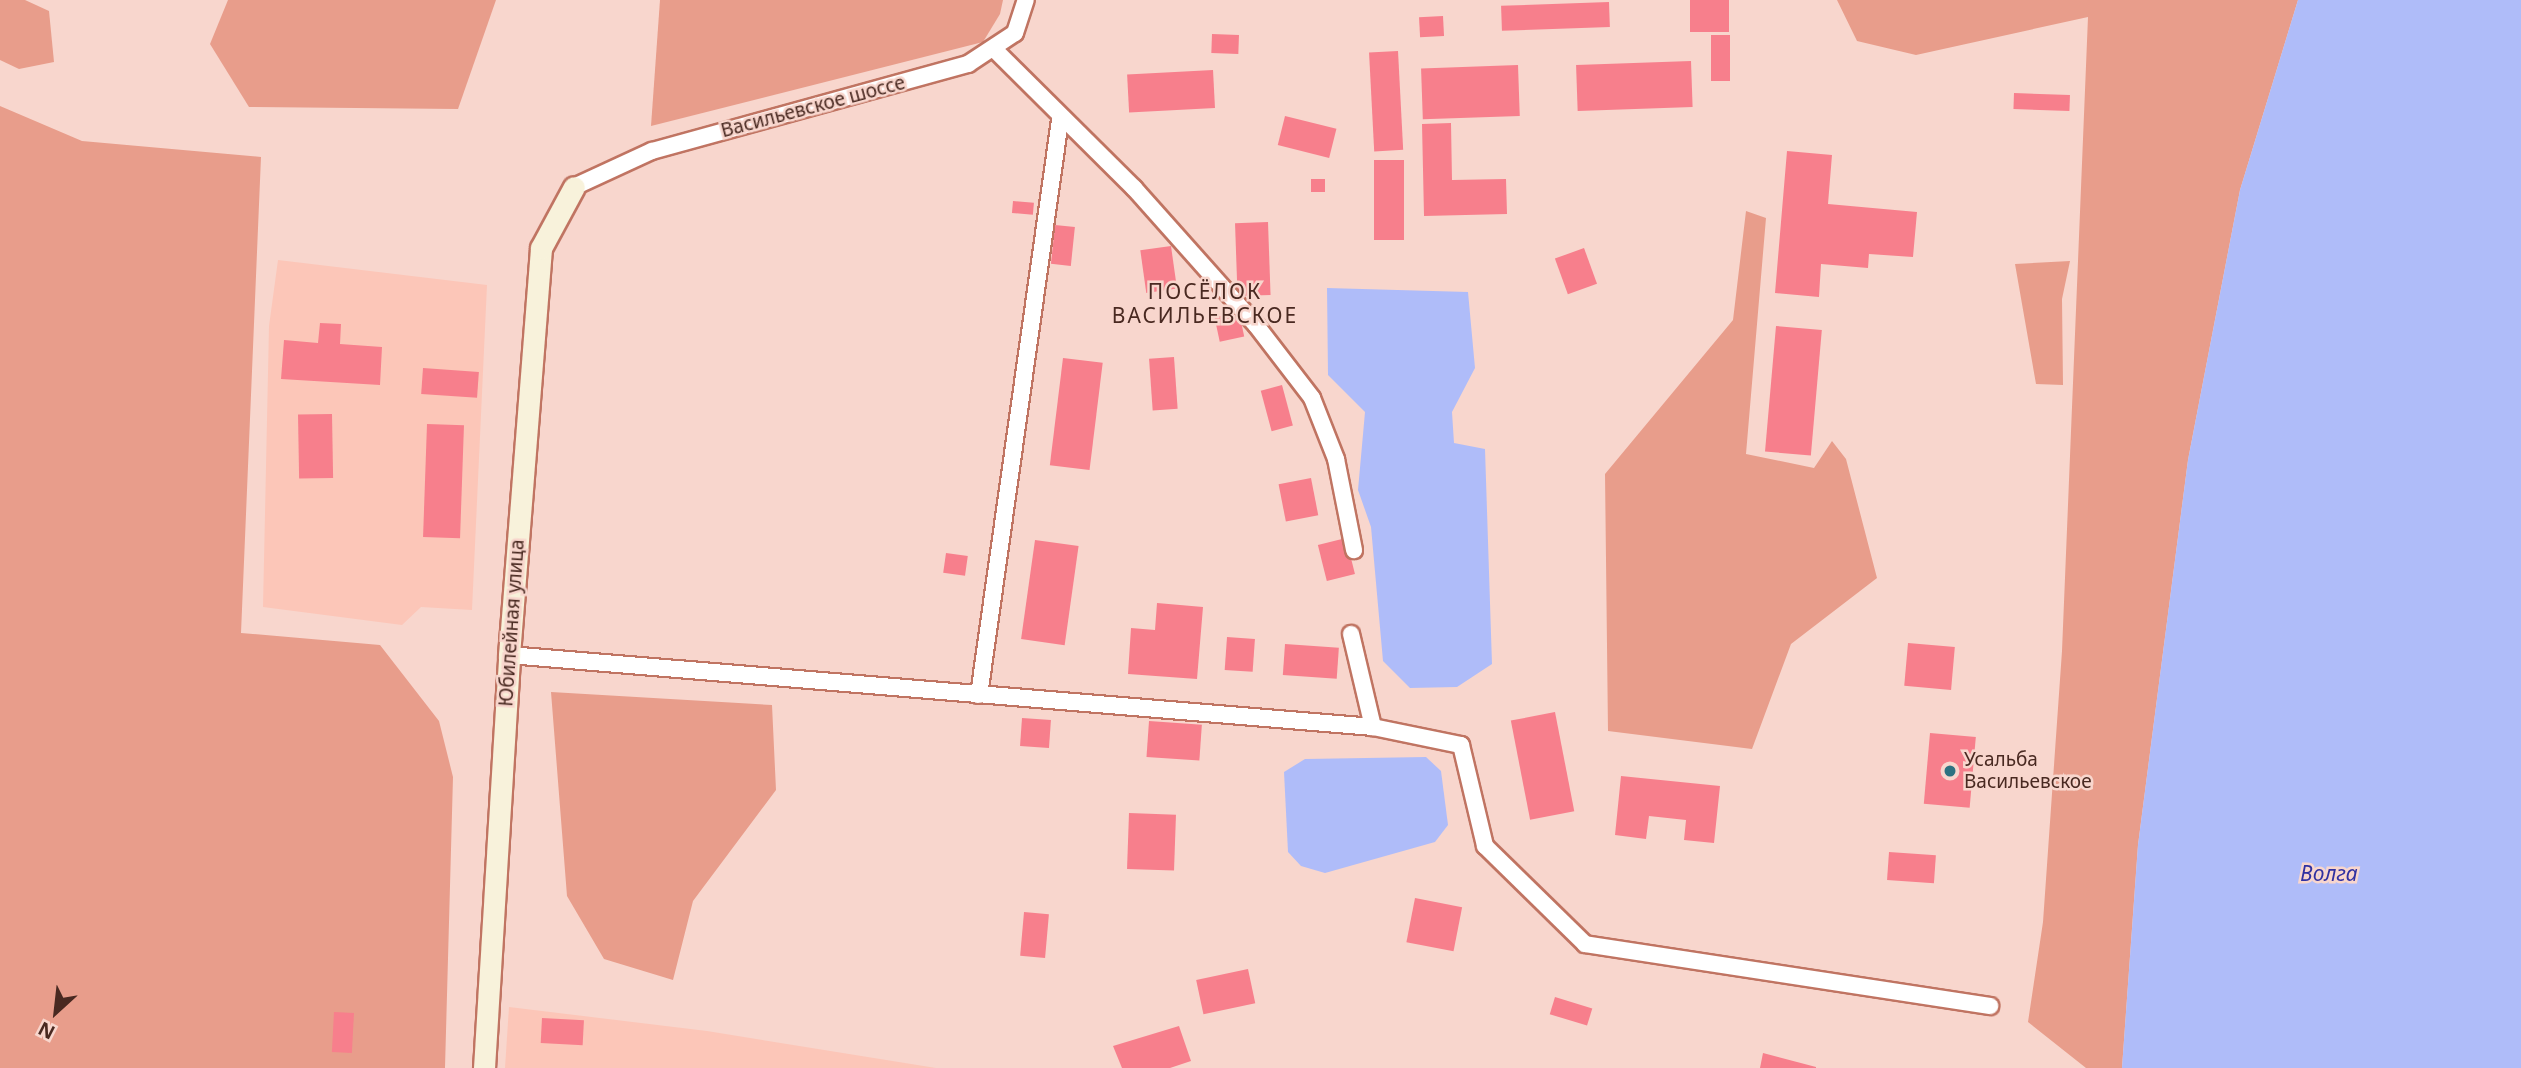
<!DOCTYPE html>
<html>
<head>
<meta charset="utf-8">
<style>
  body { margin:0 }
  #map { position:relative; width:2521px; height:1068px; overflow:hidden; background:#f8d6cd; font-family:"Noto Sans",sans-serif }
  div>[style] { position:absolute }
  .built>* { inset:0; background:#fcc6b8 }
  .green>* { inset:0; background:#e89d8b }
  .water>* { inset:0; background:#afbcf9 }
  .building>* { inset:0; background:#f77f8c; transform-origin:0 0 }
  .roads { filter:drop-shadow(2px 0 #c07462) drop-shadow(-2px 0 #c07462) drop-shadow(0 2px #c07462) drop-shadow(0 -2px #c07462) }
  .street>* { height:16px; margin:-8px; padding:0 8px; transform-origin:8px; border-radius:8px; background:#fff }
  .secondary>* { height:21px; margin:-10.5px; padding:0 10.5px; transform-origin:10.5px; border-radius:10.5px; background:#f8f2db }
  .dots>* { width:19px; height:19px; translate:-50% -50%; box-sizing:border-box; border:4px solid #f8d6cd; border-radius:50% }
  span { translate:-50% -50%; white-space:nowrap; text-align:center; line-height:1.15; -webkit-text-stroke:5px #f8d6cd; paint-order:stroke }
  .street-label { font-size:19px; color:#492921 }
  .poi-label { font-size:19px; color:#492921 }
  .left { translate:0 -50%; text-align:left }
  .neighbourhood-label { font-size:21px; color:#492921; letter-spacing:2px }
  .water-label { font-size:21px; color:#3030a1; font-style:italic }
  .north { position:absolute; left:21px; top:977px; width:70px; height:70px; -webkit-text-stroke:5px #f8d6cd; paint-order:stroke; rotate:207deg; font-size:19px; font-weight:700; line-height:28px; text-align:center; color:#492921 }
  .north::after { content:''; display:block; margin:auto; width:24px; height:32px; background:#492921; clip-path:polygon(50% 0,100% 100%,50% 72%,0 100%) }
</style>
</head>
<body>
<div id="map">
  <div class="built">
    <i style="clip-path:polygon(278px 260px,487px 285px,472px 610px,421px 607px,402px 625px,263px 607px,269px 326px)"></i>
    <i style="clip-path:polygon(509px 1007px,707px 1031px,936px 1068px,505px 1068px)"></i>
  </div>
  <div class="green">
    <i style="clip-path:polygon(0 0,25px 0,49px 11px,54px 62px,19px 69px,0 60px)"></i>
    <i style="clip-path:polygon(228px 0,496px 0,458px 109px,249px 107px,210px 44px)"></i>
    <i style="clip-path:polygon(660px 0,1003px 0,1000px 14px,983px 42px,651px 126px)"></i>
    <i style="clip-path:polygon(1837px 0,2298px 0,2240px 190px,2188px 460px,2138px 845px,2122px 1068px,2086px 1068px,2028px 1022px,2043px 922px,2062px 651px,2088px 17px,1916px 55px,1857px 41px)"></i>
    <i style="clip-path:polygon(0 106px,82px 141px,261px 157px,241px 633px,380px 645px,439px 721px,453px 777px,445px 1068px,0 1068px)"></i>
    <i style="clip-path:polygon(1746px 211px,1766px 218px,1746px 454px,1814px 468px,1832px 441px,1846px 459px,1877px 578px,1791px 644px,1752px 749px,1608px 731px,1605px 474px,1733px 320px)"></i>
    <i style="clip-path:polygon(2070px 261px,2062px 299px,2063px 385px,2036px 384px,2015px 264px)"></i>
    <i style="clip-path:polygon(551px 692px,772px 705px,776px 790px,693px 901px,673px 980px,604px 959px,567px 896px)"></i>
  </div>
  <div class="water">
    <i style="clip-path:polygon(2298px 0,2521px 0,2521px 1068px,2122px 1068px,2138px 845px,2188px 460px,2240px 190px)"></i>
    <i style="clip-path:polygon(1327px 288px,1468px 292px,1475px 368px,1452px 412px,1454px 443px,1485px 449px,1492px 664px,1457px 687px,1410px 688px,1383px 661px,1371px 527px,1358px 490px,1365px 412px,1328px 375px)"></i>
    <i style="clip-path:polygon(1426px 757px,1441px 771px,1448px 825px,1435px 842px,1325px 873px,1301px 866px,1288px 852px,1284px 772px,1305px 759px)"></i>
  </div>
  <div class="building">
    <i style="left:1690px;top:0;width:39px;height:32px"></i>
    <i style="left:1609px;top:2px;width:25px;height:108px;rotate:88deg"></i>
    <i style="left:1443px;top:16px;width:20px;height:24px;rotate:87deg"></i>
    <i style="left:1212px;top:34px;width:27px;height:19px;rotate:2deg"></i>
    <i style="left:1711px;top:35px;width:19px;height:46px"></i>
    <i style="left:1398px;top:51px;width:99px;height:29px;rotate:87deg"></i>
    <i style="left:1691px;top:61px;width:46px;height:115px;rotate:88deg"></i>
    <i style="left:1518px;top:65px;width:51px;height:97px;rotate:88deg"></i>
    <i style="left:1213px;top:70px;width:38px;height:86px;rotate:87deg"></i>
    <i style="left:2014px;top:93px;width:56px;height:16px;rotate:2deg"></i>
    <i style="left:1285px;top:116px;width:53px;height:30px;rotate:14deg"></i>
    <i style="clip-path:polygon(1451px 123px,1452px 180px,1506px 179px,1507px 214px,1424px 216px,1422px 124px)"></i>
    <i style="clip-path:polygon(1787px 151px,1832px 155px,1828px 204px,1917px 212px,1913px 257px,1869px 254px,1868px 268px,1821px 264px,1819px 297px,1775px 293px)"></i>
    <i style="left:1374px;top:160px;width:30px;height:80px"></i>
    <i style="left:1311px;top:179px;width:14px;height:13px"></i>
    <i style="left:1013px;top:201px;width:21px;height:12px;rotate:5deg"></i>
    <i style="left:1268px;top:222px;width:73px;height:33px;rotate:88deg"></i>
    <i style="left:1055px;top:225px;width:20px;height:39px;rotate:6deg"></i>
    <i style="left:1171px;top:246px;width:43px;height:31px;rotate:82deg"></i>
    <i style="left:1584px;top:248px;width:38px;height:31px;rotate:70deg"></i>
    <i style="left:1239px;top:312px;width:25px;height:25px;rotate:78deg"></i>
    <i style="clip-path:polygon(320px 323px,341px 324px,340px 344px,382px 347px,380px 385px,281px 379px,284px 340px,318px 343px)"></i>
    <i style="left:1776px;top:326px;width:46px;height:126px;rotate:5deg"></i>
    <i style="left:1174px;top:357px;width:52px;height:25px;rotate:86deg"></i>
    <i style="left:1063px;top:358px;width:40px;height:108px;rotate:7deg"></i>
    <i style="left:423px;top:368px;width:56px;height:26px;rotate:4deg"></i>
    <i style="left:1282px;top:385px;width:42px;height:22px;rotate:75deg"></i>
    <i style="left:332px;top:414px;width:64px;height:34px;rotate:89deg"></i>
    <i style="left:427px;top:424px;width:37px;height:113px;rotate:2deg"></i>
    <i style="left:1311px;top:478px;width:38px;height:33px;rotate:79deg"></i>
    <i style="left:1346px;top:538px;width:37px;height:29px;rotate:76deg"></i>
    <i style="left:1035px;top:540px;width:44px;height:100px;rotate:8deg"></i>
    <i style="left:946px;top:553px;width:22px;height:20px;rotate:8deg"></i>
    <i style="clip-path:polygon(1157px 603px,1203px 607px,1197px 679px,1128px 674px,1131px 628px,1155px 630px)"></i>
    <i style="left:1227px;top:637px;width:28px;height:33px;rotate:4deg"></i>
    <i style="left:1908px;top:643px;width:47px;height:43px;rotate:5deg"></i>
    <i style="left:1285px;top:644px;width:54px;height:31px;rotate:4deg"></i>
    <i style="left:1555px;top:712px;width:101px;height:45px;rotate:79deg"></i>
    <i style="left:1022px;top:718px;width:29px;height:28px;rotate:4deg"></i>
    <i style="left:1149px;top:721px;width:53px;height:36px;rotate:4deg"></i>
    <i style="left:1930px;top:733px;width:46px;height:71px;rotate:5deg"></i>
    <i style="clip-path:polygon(1621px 776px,1720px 786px,1714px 843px,1684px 840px,1686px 820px,1649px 816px,1646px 839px,1615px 835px)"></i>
    <i style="left:1129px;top:813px;width:47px;height:56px;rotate:2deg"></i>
    <i style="left:1889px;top:852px;width:47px;height:28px;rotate:4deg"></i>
    <i style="left:1415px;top:898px;width:48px;height:45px;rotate:11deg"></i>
    <i style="left:1024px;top:912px;width:25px;height:44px;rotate:5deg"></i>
    <i style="left:1248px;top:969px;width:35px;height:53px;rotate:78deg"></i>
    <i style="left:1555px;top:997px;width:39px;height:18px;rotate:17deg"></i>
    <i style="left:334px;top:1012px;width:20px;height:40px;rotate:3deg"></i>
    <i style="left:542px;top:1018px;width:42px;height:25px;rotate:3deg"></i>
    <i style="clip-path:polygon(1179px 1026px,1191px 1061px,1170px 1068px,1122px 1068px,1113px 1046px)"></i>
    <i style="clip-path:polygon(1763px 1053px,1816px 1067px,1816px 1068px,1760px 1068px)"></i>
  </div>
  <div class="roads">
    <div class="street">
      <i style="left:995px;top:50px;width:196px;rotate:44.8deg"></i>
      <i style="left:1134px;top:188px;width:183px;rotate:48.3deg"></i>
      <i style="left:1256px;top:325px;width:92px;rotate:52.5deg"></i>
      <i style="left:1312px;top:398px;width:66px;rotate:68.5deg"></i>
      <i style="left:1336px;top:459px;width:93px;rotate:78.8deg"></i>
      <i style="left:574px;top:187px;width:86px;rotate:-24.8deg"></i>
      <i style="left:652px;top:151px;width:328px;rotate:-15.4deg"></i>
      <i style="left:968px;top:64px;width:56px;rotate:-33.4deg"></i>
      <i style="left:1015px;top:33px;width:35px;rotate:-72deg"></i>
      <i style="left:1351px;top:634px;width:96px;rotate:76.7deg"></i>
      <i style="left:509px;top:655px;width:867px;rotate:4.76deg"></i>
      <i style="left:1373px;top:727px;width:90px;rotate:11.6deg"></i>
      <i style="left:1461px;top:745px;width:104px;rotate:76.6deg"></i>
      <i style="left:1485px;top:846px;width:140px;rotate:44.4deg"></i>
      <i style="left:1585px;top:944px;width:410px;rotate:8.7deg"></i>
      <i style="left:979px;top:695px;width:581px;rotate:-81.98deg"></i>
    </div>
    <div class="secondary">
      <i style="left:484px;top:1068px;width:414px;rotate:-86.5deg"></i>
      <i style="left:509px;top:655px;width:408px;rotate:-85.5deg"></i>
      <i style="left:541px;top:248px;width:69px;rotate:-61.6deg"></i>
    </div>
  </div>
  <div class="dots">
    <i style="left:1950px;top:771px;background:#2d7281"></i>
  </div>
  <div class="street-label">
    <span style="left:813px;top:107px;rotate:-15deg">Васильевское шоссе</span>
    <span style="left:512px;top:623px;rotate:-86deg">Юбилейная улица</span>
  </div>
  <div class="poi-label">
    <span class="left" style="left:1964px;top:771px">Усальба<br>Васильевское</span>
  </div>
  <div class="neighbourhood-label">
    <span style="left:1205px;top:303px">ПОСЁЛОК<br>ВАСИЛЬЕВСКОЕ</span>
  </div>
  <div class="water-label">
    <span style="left:2329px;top:873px">Волга</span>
  </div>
  <div class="north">N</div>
</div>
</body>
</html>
